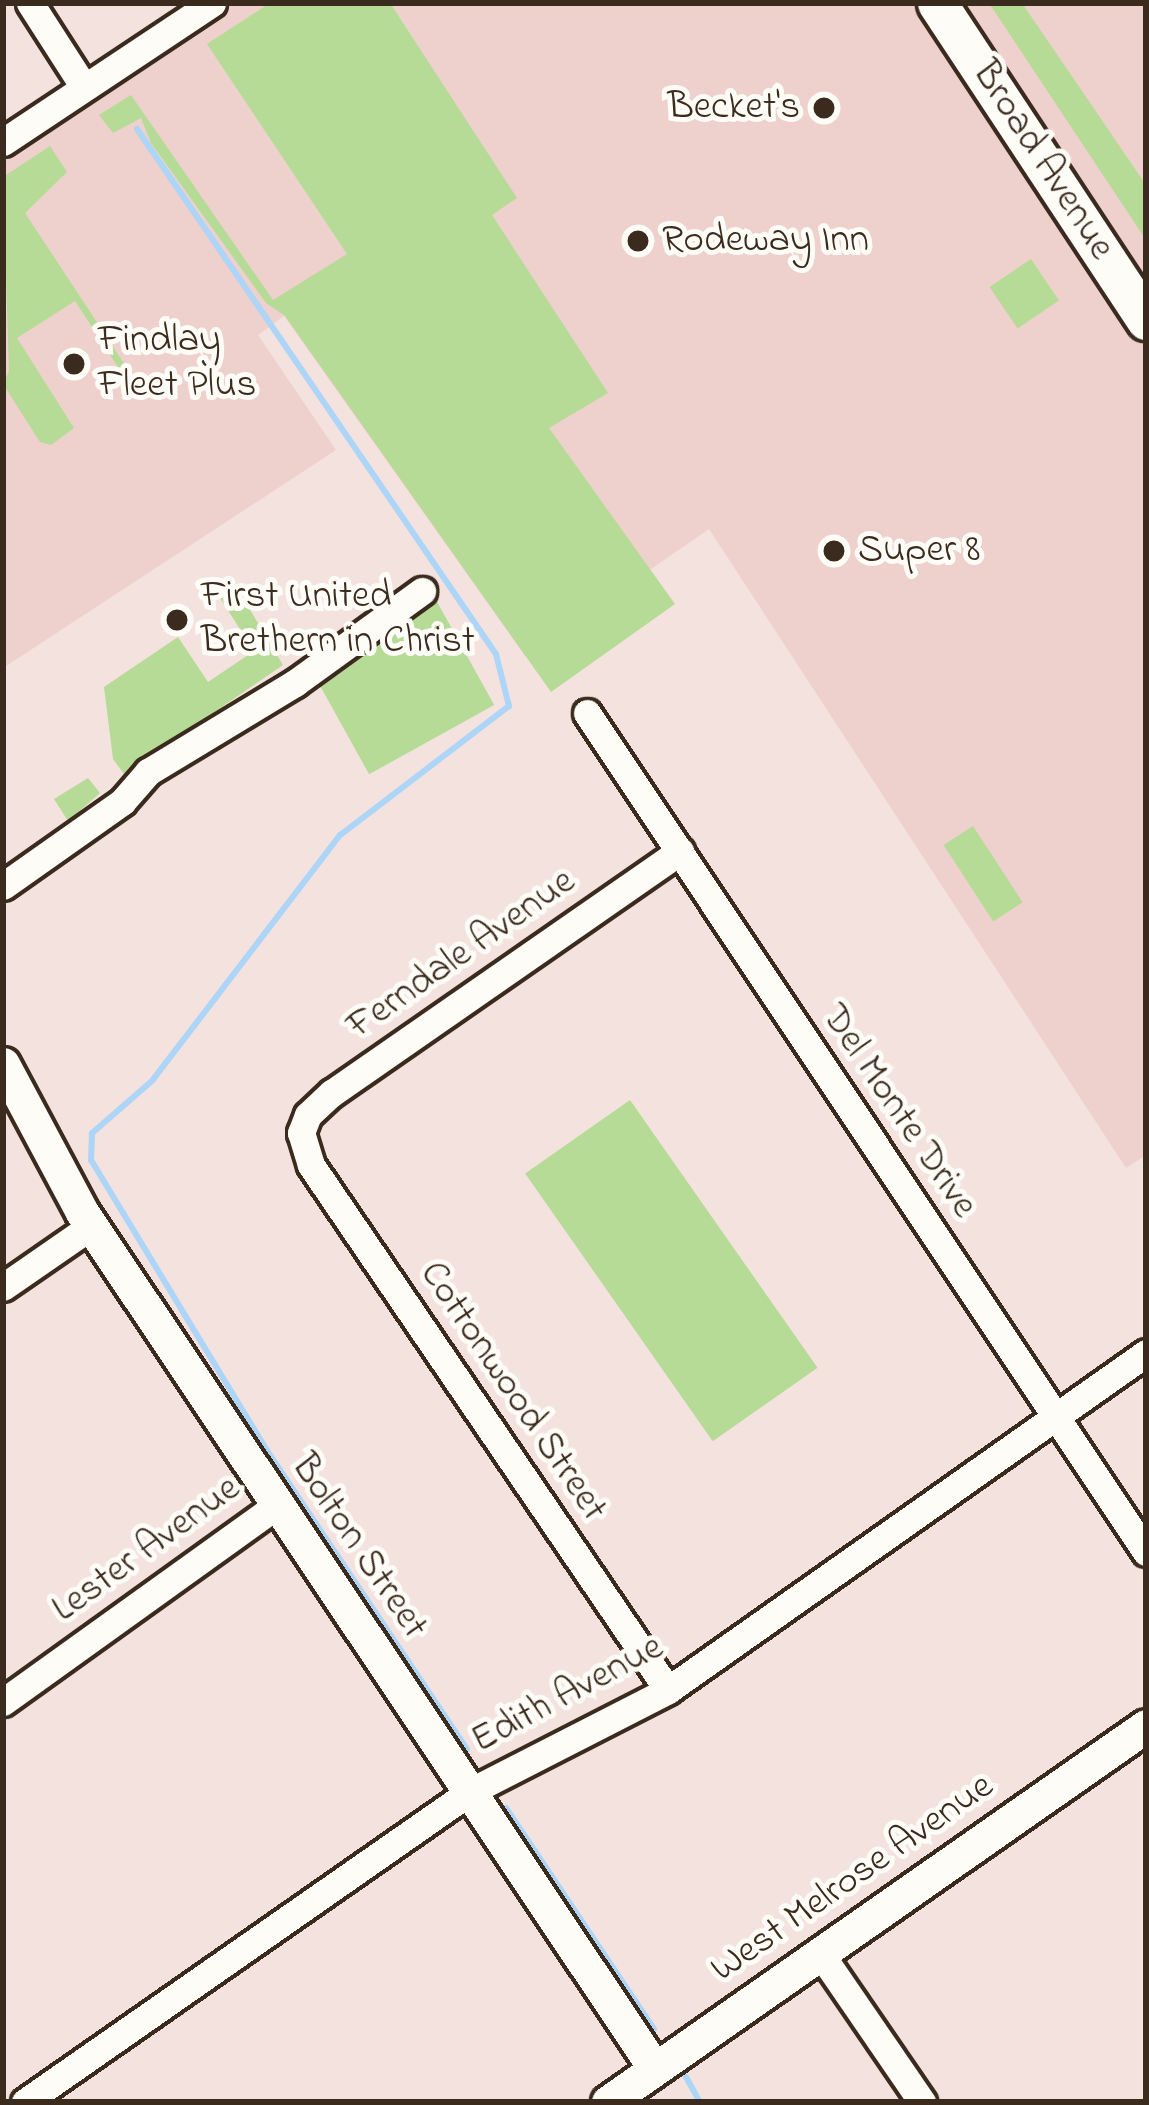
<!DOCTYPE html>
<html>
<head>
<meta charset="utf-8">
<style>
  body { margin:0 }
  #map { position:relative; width:1149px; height:2105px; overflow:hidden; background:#f4e2de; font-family:"Indie Flower",sans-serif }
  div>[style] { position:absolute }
  .built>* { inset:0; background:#eed0cc }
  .green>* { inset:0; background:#b6db96; transform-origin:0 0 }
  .stream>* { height:6px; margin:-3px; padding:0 3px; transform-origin:3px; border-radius:3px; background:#add5f8 }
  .roads { filter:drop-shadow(3px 0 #3b2a1e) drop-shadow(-3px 0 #3b2a1e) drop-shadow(0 3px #3b2a1e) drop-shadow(0 -3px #3b2a1e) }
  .minor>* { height:27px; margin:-13.5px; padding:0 13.5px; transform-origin:13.5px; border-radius:13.5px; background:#fdfcf7 }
  .tertiary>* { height:33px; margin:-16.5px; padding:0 16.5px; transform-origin:16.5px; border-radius:16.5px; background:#fdfcf7 }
  .secondary>* { height:39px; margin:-19.5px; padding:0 19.5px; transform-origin:19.5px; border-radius:19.5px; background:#fdfcf7 }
  .dots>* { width:33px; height:33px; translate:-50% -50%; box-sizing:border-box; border:6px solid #fdfcf7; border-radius:50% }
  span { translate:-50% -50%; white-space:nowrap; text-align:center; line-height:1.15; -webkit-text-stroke:10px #fdfcf7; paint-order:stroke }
  .poi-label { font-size:39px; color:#3b2a1e }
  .right { translate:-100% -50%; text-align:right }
  .left { translate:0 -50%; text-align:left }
  .street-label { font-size:39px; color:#3b2a1e }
  .frame { position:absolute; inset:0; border:6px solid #3b2a1e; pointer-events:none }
</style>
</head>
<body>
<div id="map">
  <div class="built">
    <i style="clip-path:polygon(212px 3px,1146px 3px,1146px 1155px,1126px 1168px,709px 529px,525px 656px,284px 316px,258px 335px,336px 450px,3px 668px,3px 142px)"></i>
  </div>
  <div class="green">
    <i style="clip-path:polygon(270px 3px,390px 3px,517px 198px,492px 215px,608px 393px,549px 428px,675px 604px,551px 692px,285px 316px,266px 303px,151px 143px,141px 118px,113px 133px,99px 115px,131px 95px,273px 300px,347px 254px,207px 44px)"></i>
    <i style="clip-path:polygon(989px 3px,1022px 3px,1146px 185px,1146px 240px)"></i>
    <i style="clip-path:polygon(50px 146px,67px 172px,25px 213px,139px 386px,133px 390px,75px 301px,17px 338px,74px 428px,51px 445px,40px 442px,3px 384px,9px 371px,3px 177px)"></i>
    <i style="left:1031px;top:259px;width:50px;height:50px;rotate:56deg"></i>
    <i style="clip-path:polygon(240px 593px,283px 665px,124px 774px,113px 759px,104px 687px,178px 637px,208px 682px,254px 651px,220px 598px)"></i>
    <i style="left:436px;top:600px;width:120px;height:143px;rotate:61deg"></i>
    <i style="clip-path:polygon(88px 778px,100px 793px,68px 821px,54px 799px)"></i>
    <i style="left:973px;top:826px;width:91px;height:35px;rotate:57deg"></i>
    <i style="left:630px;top:1100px;width:327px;height:128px;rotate:55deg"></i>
  </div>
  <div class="stream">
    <i style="left:137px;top:129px;width:636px;rotate:55.64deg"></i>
    <i style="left:496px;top:654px;width:54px;rotate:76deg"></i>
    <i style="left:509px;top:706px;width:213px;rotate:142.6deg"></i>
    <i style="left:340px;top:835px;width:308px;rotate:127.4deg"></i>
    <i style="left:153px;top:1080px;width:81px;rotate:139deg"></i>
    <i style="left:92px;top:1133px;width:27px;rotate:92deg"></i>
    <i style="left:91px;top:1160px;width:345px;rotate:58.8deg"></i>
    <i style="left:270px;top:1455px;width:354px;rotate:56.2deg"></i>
    <i style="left:506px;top:1808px;width:266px;rotate:56.2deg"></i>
    <i style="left:686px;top:2077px;width:29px;rotate:61deg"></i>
  </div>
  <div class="roads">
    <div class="minor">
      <i style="left:30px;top:3px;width:100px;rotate:57.3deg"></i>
      <i style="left:3px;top:142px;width:251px;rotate:-33.6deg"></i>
      <i style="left:587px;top:713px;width:1008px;rotate:56.33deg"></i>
      <i style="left:3px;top:886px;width:146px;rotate:-35.2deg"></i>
      <i style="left:122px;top:802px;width:40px;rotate:-49deg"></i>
      <i style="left:148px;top:772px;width:172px;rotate:-31.2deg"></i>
      <i style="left:295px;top:683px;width:157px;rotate:-35.9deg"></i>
      <i style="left:3px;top:1287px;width:107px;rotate:-34.7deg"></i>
      <i style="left:668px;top:1690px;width:635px;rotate:-124.22deg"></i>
      <i style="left:311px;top:1165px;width:34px;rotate:-107deg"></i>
      <i style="left:301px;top:1133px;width:19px;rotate:-69deg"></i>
      <i style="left:308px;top:1115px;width:33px;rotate:-43deg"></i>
      <i style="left:332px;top:1093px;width:424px;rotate:-34.8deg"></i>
      <i style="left:3px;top:1702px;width:340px;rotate:-35.7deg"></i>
      <i style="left:820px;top:1953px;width:181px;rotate:55.6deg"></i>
      <i style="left:25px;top:2102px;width:544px;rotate:-34.89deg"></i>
      <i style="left:471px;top:1791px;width:221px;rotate:-27.1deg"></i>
      <i style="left:668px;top:1690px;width:585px;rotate:-35.18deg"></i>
    </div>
    <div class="tertiary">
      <i style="left:3px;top:1064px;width:168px;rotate:61.9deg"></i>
      <i style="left:82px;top:1212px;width:1031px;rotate:56.23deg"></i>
      <i style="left:608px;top:2102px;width:656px;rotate:-34.95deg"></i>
    </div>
    <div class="secondary">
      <i style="left:937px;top:3px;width:380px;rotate:56.6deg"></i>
    </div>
  </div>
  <div class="dots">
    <i style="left:824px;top:108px;background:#3b2a1e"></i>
    <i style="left:638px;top:241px;background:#3b2a1e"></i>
    <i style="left:74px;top:364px;background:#3b2a1e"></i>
    <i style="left:834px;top:551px;background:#3b2a1e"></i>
    <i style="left:177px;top:620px;background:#3b2a1e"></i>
  </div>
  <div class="poi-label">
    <span class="right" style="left:800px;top:108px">Becket's</span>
    <span class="left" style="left:662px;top:241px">Rodeway Inn</span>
    <span class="left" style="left:98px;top:364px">Findlay<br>Fleet Plus</span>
    <span class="left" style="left:858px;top:551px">Super 8</span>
    <span class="left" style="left:201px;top:620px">First United<br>Brethern in Christ</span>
  </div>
  <div class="street-label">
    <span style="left:1042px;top:161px;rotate:57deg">Broad Avenue</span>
    <span style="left:462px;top:955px;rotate:-35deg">Ferndale Avenue</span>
    <span style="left:898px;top:1112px;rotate:56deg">Del Monte Drive</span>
    <span style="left:512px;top:1392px;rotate:56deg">Cottonwood Street</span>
    <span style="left:358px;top:1547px;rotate:56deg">Bolton Street</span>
    <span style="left:147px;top:1550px;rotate:-36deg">Lester Avenue</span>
    <span style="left:568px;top:1695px;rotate:-28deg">Edith Avenue</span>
    <span style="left:853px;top:1879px;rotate:-35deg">West Melrose Avenue</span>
  </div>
  <div class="frame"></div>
</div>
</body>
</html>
